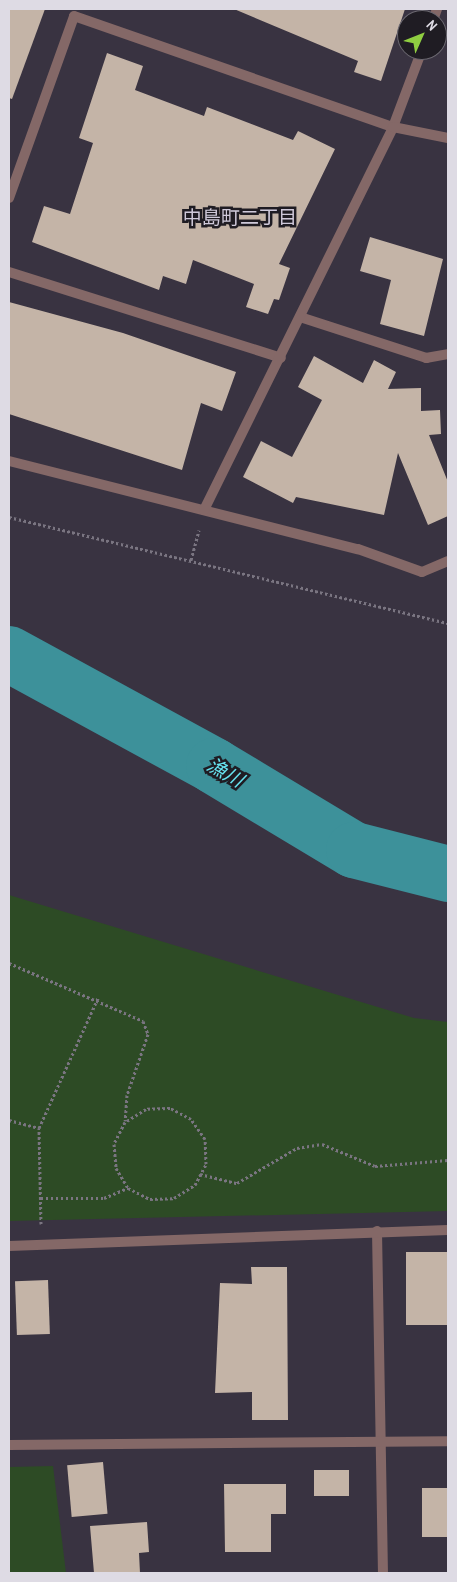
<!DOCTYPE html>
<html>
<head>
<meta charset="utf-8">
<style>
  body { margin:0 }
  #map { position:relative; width:457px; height:1582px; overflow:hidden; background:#393341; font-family:"Archivo Narrow","Noto Sans JP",sans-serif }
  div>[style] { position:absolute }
  .green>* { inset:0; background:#2d4b25 }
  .river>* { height:56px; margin:-28px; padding:0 28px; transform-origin:28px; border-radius:28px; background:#3d919a }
  .building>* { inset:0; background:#c4b4a7; transform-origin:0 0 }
  .path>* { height:3px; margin-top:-1.5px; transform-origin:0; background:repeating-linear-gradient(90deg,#7a7581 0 2.5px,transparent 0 5px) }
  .street>* { height:10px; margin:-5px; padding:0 5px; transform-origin:5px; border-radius:5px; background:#846867 }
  span { translate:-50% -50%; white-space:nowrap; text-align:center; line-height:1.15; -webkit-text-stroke:5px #1f1c23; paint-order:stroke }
  .neighbourhood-label { font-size:19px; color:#cfc9da }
  .water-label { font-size:19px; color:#67e3f0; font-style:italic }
  .frame { position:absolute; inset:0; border:10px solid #dedbe4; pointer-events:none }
  .north { position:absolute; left:397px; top:10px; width:50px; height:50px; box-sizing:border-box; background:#1f1c23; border:1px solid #6b6870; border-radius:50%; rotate:46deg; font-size:14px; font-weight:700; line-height:20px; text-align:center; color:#dedbe4 }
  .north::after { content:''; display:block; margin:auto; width:18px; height:22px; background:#8fcd41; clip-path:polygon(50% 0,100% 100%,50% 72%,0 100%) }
</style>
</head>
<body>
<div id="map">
  <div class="green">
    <i style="clip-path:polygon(9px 895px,414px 1018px,448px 1022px,448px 1211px,9px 1221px)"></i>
    <i style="clip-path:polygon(53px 1466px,66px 1573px,9px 1573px,9px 1467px)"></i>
  </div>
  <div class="river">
    <i style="left:9px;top:654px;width:234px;rotate:28.6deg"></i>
    <i style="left:214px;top:766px;width:163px;rotate:31deg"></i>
    <i style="left:354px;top:850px;width:97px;rotate:14.3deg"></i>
  </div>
  <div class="building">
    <i style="clip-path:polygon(9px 9px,45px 9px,12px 99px,9px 98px)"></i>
    <i style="clip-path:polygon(234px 9px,405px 9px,381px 81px,354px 72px,358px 61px)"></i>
    <i style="clip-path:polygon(107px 53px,143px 66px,135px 90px,204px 116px,207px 107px,293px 140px,298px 131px,335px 149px,279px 264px,290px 268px,279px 300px,274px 299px,268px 314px,246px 307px,254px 284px,193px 260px,186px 284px,163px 276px,159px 290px,32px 242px,44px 206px,70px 214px,93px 143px,79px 138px)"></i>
    <i style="clip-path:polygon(370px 237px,443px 259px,424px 336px,380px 324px,391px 280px,360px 271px)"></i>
    <i style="clip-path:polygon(9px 302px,123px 333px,236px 372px,222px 411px,201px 403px,182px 470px,9px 414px)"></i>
    <i style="clip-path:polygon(314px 356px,363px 383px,374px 360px,396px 372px,388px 389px,421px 388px,421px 411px,440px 410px,441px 434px,429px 435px,448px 482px,448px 516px,428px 525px,398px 453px,384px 515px,296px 497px,293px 503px,243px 477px,261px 441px,292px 457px,322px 400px,298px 387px)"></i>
    <i style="left:448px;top:1252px;width:73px;height:42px;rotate:90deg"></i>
    <i style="clip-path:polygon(251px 1267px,287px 1267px,288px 1420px,252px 1420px,252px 1392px,215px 1393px,220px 1283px,252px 1284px)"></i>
    <i style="left:48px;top:1280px;width:54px;height:33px;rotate:88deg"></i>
    <i style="left:103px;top:1462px;width:52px;height:36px;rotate:85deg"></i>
    <i style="left:314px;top:1470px;width:35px;height:26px"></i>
    <i style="clip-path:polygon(224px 1484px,286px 1484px,286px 1514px,271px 1514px,271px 1552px,225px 1552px)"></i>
    <i style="left:448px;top:1488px;width:49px;height:26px;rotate:90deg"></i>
    <i style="clip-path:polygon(147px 1522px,149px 1552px,139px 1553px,140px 1573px,94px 1573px,90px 1526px)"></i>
  </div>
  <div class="path">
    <i style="left:9px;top:517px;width:452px;rotate:13.6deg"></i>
    <i style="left:191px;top:560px;width:31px;rotate:-75deg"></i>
    <i style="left:9px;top:963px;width:146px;rotate:23.4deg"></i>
    <i style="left:143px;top:1021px;width:14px;rotate:69deg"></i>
    <i style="left:148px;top:1034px;width:65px;rotate:109deg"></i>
    <i style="left:127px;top:1095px;width:26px;rotate:94deg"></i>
    <i style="left:9px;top:1120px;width:31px;rotate:15deg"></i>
    <i style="left:200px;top:1174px;width:38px;rotate:14deg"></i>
    <i style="left:237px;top:1183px;width:69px;rotate:-30.3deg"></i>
    <i style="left:297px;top:1148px;width:25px;rotate:-9deg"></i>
    <i style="left:322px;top:1144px;width:57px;rotate:22.5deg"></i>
    <i style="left:375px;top:1166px;width:73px;rotate:-4.7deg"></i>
    <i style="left:41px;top:1198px;width:63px"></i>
    <i style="left:104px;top:1198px;width:26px;rotate:-23deg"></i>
    <i style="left:128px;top:1188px;width:25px;rotate:27deg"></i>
    <i style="left:150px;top:1199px;width:24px;rotate:-2deg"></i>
    <i style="left:174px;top:1198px;width:25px;rotate:-32deg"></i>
    <i style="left:195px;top:1185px;width:24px;rotate:-62deg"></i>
    <i style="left:206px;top:1164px;width:25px;rotate:-92deg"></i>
    <i style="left:205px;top:1139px;width:24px;rotate:-125deg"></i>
    <i style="left:191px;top:1119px;width:24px;rotate:-152deg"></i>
    <i style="left:170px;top:1108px;width:24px;rotate:178deg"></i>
    <i style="left:146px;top:1109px;width:25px;rotate:148deg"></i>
    <i style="left:125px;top:1122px;width:25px;rotate:117deg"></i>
    <i style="left:114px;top:1144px;width:24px;rotate:85deg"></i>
    <i style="left:116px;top:1168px;width:23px;rotate:59deg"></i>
    <i style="left:41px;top:1224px;width:96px;rotate:-91.2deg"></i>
    <i style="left:39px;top:1128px;width:143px;rotate:-65.6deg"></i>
  </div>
  <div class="street">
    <i style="left:433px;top:20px;width:12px;rotate:-70deg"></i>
    <i style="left:9px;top:198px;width:193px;rotate:-70.3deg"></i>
    <i style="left:74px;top:16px;width:338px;rotate:19.2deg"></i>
    <i style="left:393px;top:127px;width:82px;rotate:-69.4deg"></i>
    <i style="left:9px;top:272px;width:285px;rotate:17.5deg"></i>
    <i style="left:300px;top:317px;width:133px;rotate:18deg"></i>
    <i style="left:426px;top:358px;width:22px;rotate:-10deg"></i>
    <i style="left:9px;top:461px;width:360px;rotate:14.2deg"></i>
    <i style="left:358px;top:549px;width:68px;rotate:19.8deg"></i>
    <i style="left:422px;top:572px;width:28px;rotate:-23deg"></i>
    <i style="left:204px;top:510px;width:427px;rotate:-63.7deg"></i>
    <i style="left:393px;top:127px;width:56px;rotate:11.3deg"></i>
    <i style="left:377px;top:1231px;width:342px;rotate:89deg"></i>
    <i style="left:9px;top:1246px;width:439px;rotate:-2.1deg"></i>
    <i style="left:9px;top:1445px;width:439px;rotate:-0.5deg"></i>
  </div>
  <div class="neighbourhood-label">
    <span style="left:240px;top:218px">中島町二丁目</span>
  </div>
  <div class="water-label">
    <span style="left:225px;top:773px;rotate:30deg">漁川</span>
  </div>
  <div class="frame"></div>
  <div class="north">N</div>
</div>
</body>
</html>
